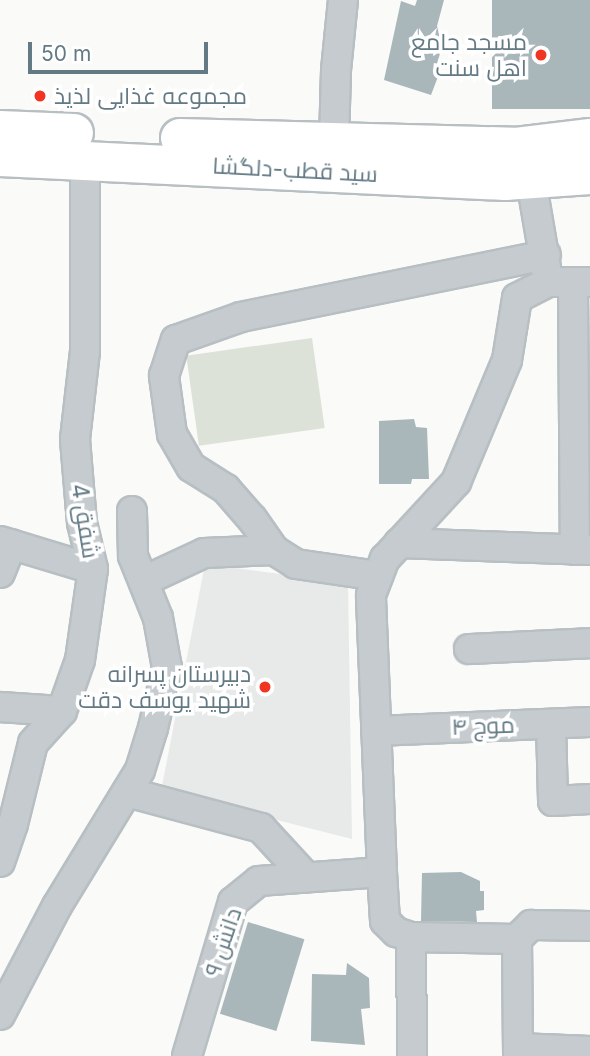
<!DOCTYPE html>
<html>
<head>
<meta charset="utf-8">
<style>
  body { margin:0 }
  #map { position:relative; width:590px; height:1056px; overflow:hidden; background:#fafaf8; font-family:Inter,Cairo,sans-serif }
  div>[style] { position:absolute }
  .built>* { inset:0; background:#e8eae9 }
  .green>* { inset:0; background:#dde2d8; transform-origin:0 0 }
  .building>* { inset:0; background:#a9b6ba; transform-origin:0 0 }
  .roads { filter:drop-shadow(2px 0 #b7bfc3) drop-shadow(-2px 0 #b7bfc3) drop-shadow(0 2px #b7bfc3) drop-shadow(0 -2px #b7bfc3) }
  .street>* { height:28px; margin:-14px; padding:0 14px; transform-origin:14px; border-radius:14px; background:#c5cbce }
  .secondary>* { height:38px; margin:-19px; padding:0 19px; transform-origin:19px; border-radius:19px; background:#fff }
  .dots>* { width:19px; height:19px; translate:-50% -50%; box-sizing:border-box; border:4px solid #fff; border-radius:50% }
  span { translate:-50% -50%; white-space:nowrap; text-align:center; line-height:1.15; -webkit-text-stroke:7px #fff; paint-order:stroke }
  .poi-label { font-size:23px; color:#637a85 }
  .right { translate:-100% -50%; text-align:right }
  .left { translate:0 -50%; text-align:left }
  .street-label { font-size:23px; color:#637a85 }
  .scale { position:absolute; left:28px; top:42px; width:180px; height:32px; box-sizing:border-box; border:4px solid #637a85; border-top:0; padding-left:9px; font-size:21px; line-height:24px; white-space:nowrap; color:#637a85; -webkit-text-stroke:5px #fff; paint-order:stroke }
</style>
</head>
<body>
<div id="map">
  <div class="built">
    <i style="clip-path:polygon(205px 564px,348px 583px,352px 839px,161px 791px)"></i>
  </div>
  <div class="green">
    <i style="left:312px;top:338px;width:91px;height:127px;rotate:82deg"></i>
  </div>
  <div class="building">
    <i style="clip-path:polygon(417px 0,444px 0,437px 26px,442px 47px,435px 70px,439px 74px,431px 95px,384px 80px,401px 1px,415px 6px)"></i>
    <i style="left:492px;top:0;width:98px;height:109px"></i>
    <i style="clip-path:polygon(414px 419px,416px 427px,427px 428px,429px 479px,412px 479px,411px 484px,379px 484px,379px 421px)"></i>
    <i style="clip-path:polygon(461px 872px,480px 881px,480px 891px,484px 891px,484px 910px,476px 911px,477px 922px,421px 921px,422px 873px)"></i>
    <i style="left:248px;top:922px;width:59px;height:96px;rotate:17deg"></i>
    <i style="clip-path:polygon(347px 963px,369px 978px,370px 1008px,361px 1009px,365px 1045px,311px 1041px,312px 974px,346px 975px)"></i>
  </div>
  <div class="roads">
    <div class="street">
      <i style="left:334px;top:142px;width:72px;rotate:-88.4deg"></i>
      <i style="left:336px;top:70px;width:70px;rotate:-84.3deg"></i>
      <i style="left:531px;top:180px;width:95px;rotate:80.3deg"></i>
      <i style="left:573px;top:282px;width:268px;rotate:89.6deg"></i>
      <i style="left:0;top:541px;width:97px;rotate:16.8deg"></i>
      <i style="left:399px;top:543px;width:191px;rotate:2.1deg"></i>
      <i style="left:0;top:573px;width:31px;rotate:-68deg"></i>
      <i style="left:378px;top:576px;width:83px;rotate:-171.7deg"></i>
      <i style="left:296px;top:564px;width:26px;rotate:-148deg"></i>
      <i style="left:274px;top:550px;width:38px;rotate:-125deg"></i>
      <i style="left:252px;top:519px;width:40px;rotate:-131deg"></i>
      <i style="left:226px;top:489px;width:41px;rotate:-147.8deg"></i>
      <i style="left:191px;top:467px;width:38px;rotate:-120deg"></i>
      <i style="left:172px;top:434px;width:59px;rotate:-97.9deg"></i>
      <i style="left:164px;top:376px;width:38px;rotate:-72deg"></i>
      <i style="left:176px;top:340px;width:69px;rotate:-19.5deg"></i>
      <i style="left:241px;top:317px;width:311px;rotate:-11.5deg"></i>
      <i style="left:144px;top:581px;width:66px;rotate:-25deg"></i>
      <i style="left:204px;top:553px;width:70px;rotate:-2.5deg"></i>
      <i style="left:469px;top:649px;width:121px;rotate:-2.8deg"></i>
      <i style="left:0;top:707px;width:62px;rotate:3.7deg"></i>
      <i style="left:551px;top:724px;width:77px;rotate:88.5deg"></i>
      <i style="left:553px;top:801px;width:37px;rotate:-3deg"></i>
      <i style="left:376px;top:731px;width:214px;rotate:-2.4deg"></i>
      <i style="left:127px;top:792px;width:139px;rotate:15deg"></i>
      <i style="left:261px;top:828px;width:67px;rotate:47.4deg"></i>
      <i style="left:0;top:862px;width:40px;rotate:-71.1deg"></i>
      <i style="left:13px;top:824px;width:83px;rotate:-76.1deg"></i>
      <i style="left:33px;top:743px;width:43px;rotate:-47.8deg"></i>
      <i style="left:62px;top:711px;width:54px;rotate:-70.6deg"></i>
      <i style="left:80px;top:660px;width:92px;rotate:-81.9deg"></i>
      <i style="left:93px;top:569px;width:47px;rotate:-103.4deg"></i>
      <i style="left:82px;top:523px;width:84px;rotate:-94.8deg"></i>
      <i style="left:75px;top:439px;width:89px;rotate:-83.5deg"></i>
      <i style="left:85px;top:351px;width:191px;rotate:-90deg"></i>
      <i style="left:382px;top:872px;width:49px;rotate:86.5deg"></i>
      <i style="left:385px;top:921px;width:16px;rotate:45deg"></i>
      <i style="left:396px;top:932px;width:16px;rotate:18deg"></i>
      <i style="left:411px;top:937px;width:106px;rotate:1.1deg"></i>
      <i style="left:517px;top:939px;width:117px;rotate:89.5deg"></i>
      <i style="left:411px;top:937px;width:119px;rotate:89.5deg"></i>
      <i style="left:517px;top:939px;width:20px;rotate:-45deg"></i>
      <i style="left:531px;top:925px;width:59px;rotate:1deg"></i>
      <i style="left:0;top:1015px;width:123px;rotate:-62.4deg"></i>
      <i style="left:57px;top:906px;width:159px;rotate:-58.6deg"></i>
      <i style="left:140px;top:770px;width:44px;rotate:-72.8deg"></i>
      <i style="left:153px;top:728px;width:62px;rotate:-76.9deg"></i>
      <i style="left:167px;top:668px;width:51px;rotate:-100.2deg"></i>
      <i style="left:158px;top:618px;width:67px;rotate:-112deg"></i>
      <i style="left:133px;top:556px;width:45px;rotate:-91.3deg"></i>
      <i style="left:518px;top:1048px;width:72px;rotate:2.4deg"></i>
      <i style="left:187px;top:1056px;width:161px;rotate:-73.4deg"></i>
      <i style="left:233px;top:902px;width:33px;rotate:-39deg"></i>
      <i style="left:259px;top:881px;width:123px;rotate:-4.2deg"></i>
      <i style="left:382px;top:872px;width:277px;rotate:-92.3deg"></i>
      <i style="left:371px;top:595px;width:39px;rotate:-69deg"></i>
      <i style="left:385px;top:559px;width:105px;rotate:-47.3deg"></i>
      <i style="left:456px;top:482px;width:132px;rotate:-67.3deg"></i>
      <i style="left:507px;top:360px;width:63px;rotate:-80.8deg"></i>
      <i style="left:517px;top:298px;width:35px;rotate:-27deg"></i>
      <i style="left:548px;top:282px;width:42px"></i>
    </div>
    <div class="secondary">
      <i style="left:0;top:130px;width:74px;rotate:2.3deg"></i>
      <i style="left:180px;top:138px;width:334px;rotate:1.5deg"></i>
      <i style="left:514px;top:147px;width:77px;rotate:-6.8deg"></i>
      <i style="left:0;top:157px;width:506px;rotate:2.72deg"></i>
      <i style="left:505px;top:181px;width:85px;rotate:-4deg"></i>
    </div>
  </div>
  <div class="dots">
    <i style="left:541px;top:55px;background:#f13521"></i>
    <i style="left:40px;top:96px;background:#f13521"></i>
    <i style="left:265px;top:687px;background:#f13521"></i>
  </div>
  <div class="poi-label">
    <span class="right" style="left:527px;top:55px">مسجد جامع<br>اهل سنت</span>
    <span class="left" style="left:54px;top:96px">مجموعه غذایی لذیذ</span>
    <span class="right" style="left:251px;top:687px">دبیرستان پسرانه<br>شهید یوسف دقت</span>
  </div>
  <div class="street-label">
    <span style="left:295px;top:170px;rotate:3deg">سید قطب-دلگشا</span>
    <span style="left:85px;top:521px;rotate:81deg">شفق 4</span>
    <span style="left:483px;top:726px;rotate:-2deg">موج ۴</span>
    <span style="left:223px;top:942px;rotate:-71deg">دانش ۹</span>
  </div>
  <div class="scale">50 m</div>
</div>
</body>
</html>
